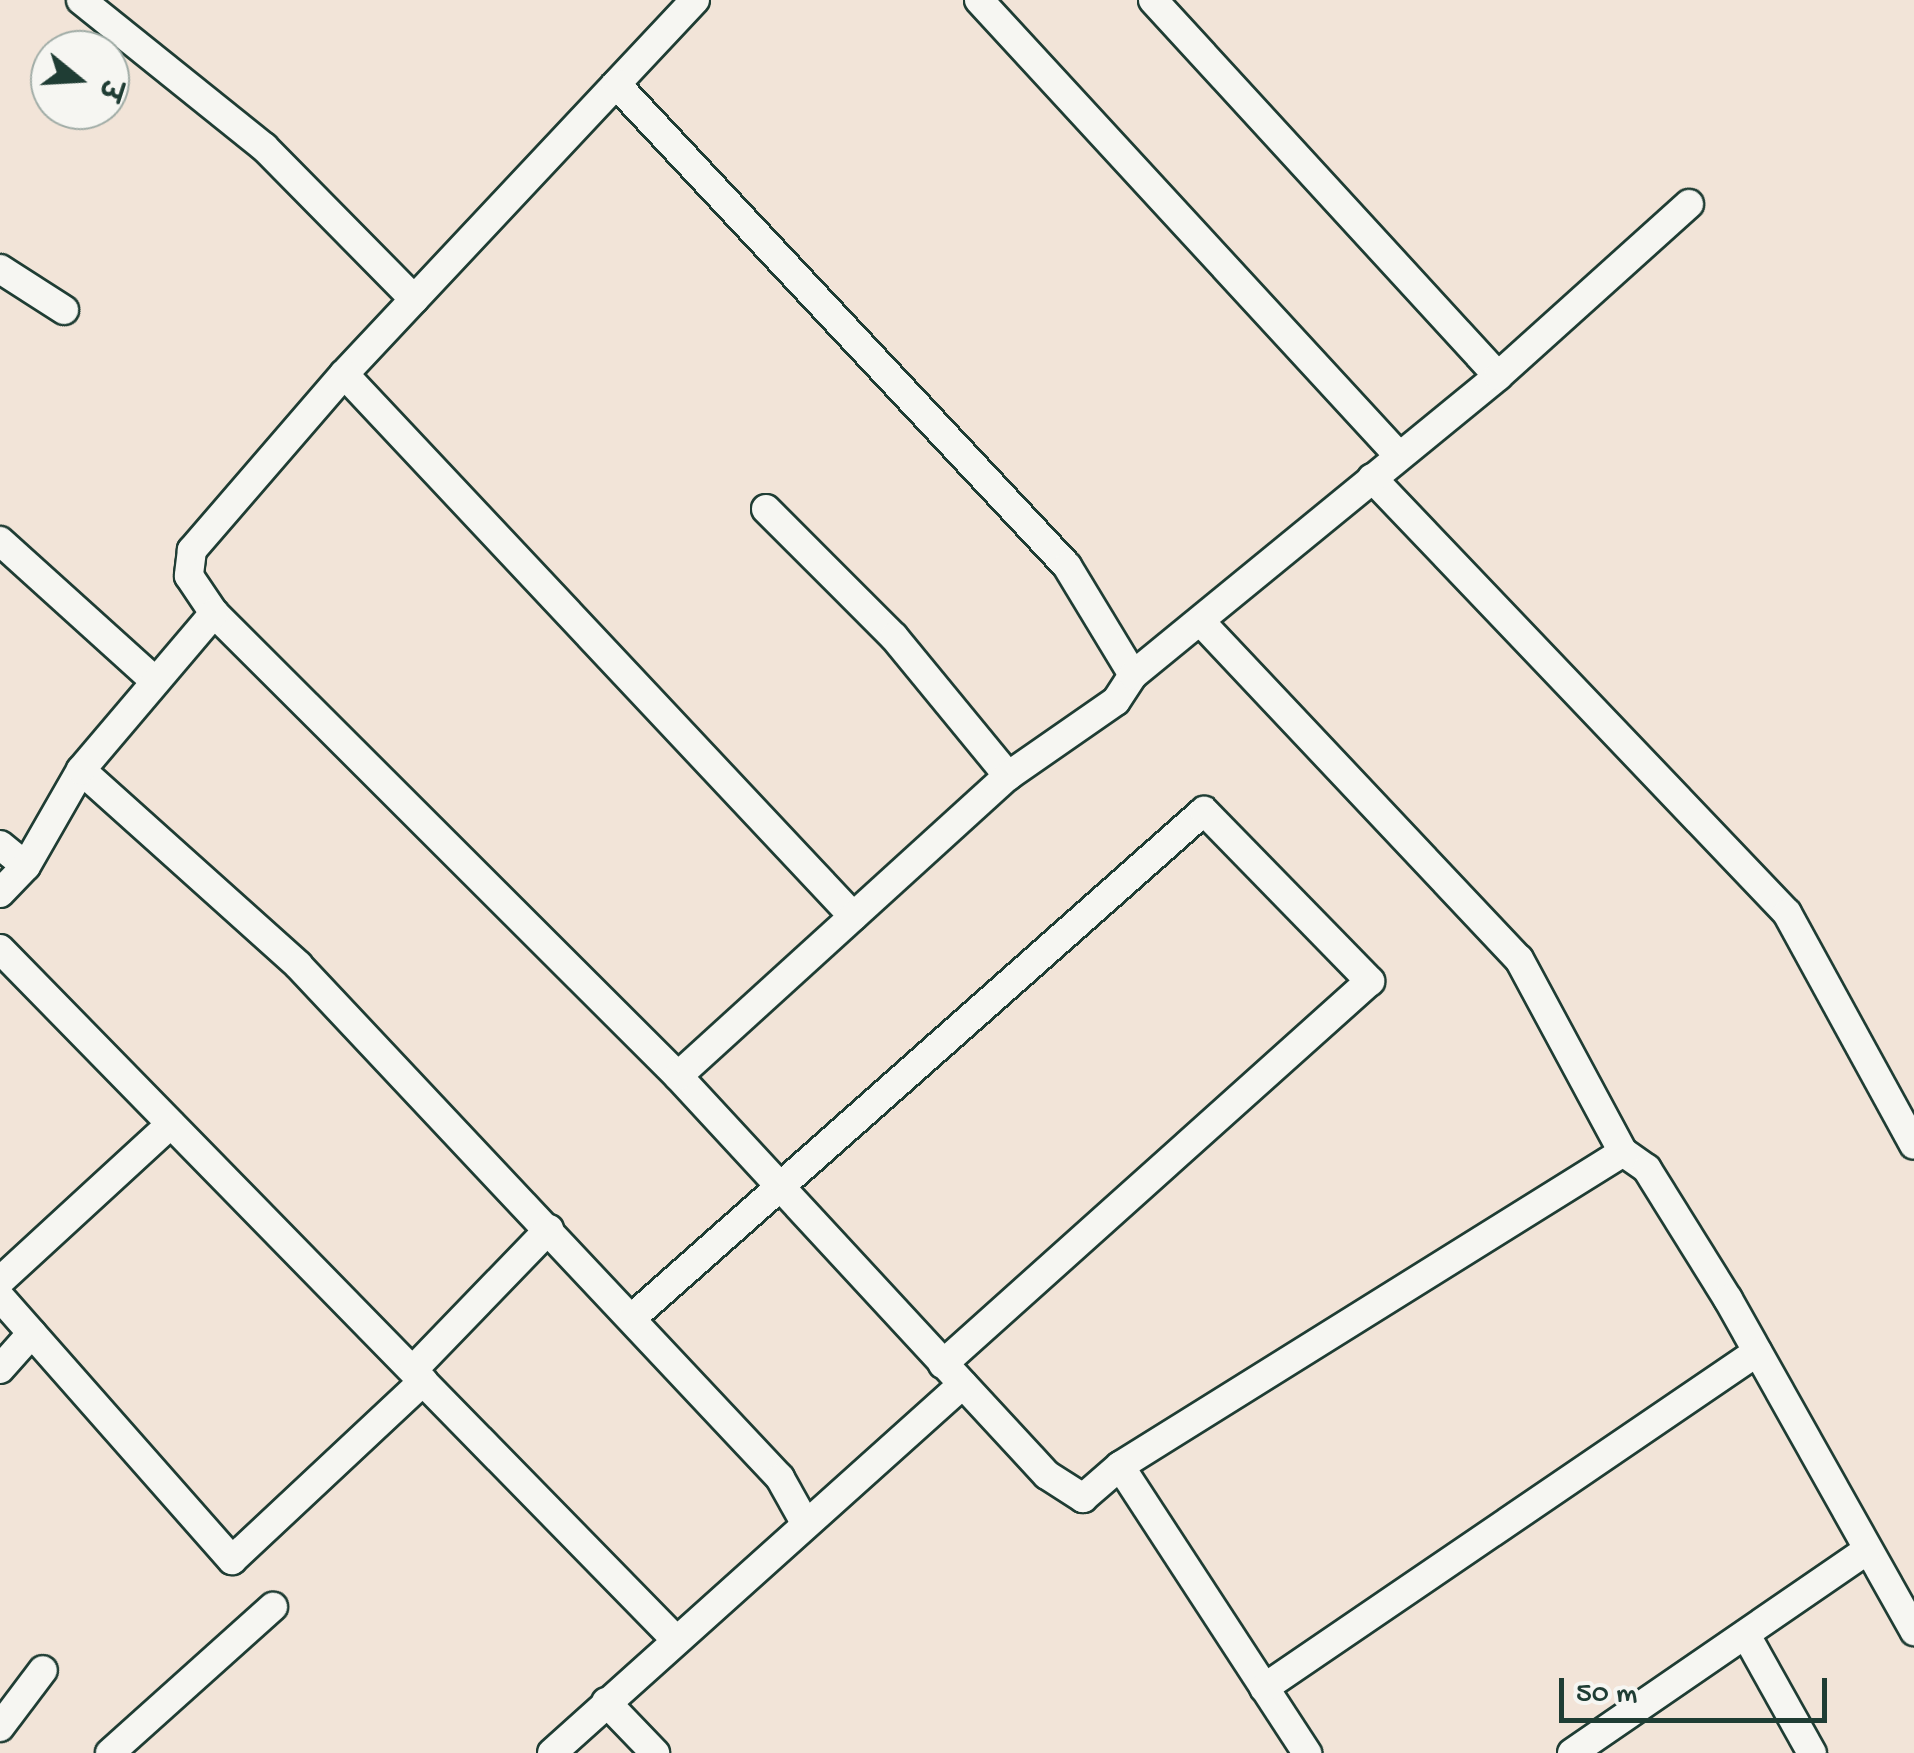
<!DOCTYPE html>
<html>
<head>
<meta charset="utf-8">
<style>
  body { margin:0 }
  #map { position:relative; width:1914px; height:1753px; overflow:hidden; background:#f2e4d8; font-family:"Gochi Hand","Playpen Sans Deva",sans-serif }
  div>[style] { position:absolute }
  .roads { filter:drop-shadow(2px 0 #1f3d34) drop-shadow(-2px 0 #1f3d34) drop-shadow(0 2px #1f3d34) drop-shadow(0 -2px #1f3d34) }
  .minor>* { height:28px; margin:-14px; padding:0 14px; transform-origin:14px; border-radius:14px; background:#f6f6f2 }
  span { translate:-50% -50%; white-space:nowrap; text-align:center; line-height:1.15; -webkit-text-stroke:10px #f6f6f2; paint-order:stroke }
  .north { position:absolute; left:30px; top:30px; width:100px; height:100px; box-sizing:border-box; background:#f6f6f2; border:2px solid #a0aca6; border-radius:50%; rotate:108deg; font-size:28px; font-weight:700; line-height:40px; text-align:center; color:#1f3d34 }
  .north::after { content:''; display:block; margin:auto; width:35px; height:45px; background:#1f3d34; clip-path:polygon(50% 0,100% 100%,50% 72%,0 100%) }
  .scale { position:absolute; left:1559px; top:1678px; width:268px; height:45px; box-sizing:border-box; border:5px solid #1f3d34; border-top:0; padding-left:12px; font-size:30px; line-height:35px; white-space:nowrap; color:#1f3d34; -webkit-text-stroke:8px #f6f6f2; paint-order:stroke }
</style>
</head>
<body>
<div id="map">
  <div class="roads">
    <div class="minor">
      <i style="left:81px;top:0;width:235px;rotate:38.8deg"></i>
      <i style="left:264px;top:147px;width:214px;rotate:45.4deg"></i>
      <i style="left:695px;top:0;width:513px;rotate:133.18deg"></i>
      <i style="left:344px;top:374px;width:233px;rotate:130.8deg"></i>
      <i style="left:192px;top:550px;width:26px;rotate:97deg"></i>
      <i style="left:189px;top:576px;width:45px;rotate:56deg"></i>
      <i style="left:214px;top:613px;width:655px;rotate:44.94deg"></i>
      <i style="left:678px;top:1076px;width:543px;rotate:47.24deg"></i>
      <i style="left:1047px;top:1475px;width:43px;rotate:32.6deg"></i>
      <i style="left:1083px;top:1498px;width:49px;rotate:-40.9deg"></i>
      <i style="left:1120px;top:1466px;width:343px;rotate:56.9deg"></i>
      <i style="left:979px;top:0;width:620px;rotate:47.35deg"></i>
      <i style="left:1153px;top:0;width:510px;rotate:47.46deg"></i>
      <i style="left:616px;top:84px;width:660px;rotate:46.9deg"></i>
      <i style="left:1067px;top:566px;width:127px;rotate:58.8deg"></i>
      <i style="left:0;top:269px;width:76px;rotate:32.6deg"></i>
      <i style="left:344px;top:374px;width:744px;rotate:46.8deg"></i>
      <i style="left:1372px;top:478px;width:601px;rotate:46.35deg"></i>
      <i style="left:1787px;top:913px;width:264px;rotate:61.3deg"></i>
      <i style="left:766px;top:509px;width:181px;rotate:45deg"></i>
      <i style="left:894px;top:637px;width:180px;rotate:50.6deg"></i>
      <i style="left:0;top:541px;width:209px;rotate:42.1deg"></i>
      <i style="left:1200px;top:621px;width:465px;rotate:46.7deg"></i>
      <i style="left:1519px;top:959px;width:219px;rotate:61.7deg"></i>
      <i style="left:1623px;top:1152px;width:29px;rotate:35deg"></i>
      <i style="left:1647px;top:1169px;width:153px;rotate:58.1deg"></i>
      <i style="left:1728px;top:1299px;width:381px;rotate:60.7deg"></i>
      <i style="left:81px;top:770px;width:292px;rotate:41.9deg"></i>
      <i style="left:298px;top:965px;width:704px;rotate:46.78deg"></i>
      <i style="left:780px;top:1478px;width:49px;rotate:60.8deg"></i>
      <i style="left:0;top:845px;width:33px;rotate:39deg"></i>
      <i style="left:0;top:893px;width:37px;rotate:-46deg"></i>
      <i style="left:26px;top:866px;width:111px;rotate:-60.2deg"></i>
      <i style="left:81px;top:770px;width:206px;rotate:-49.7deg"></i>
      <i style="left:0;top:949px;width:965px;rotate:45.63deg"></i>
      <i style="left:678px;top:1076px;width:446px;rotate:-42.3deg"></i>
      <i style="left:1008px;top:776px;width:131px;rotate:-34.8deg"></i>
      <i style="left:1116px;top:701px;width:31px;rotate:-57deg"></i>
      <i style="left:1133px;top:675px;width:472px;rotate:-39.3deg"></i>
      <i style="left:1498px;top:376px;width:257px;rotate:-42deg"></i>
      <i style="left:0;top:1281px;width:232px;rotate:-42.6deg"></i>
      <i style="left:0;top:1297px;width:351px;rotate:48.6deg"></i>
      <i style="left:232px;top:1560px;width:262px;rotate:-43.1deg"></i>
      <i style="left:633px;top:1317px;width:763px;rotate:-41.55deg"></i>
      <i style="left:1204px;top:811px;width:238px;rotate:45.7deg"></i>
      <i style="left:1370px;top:981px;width:574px;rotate:138.11deg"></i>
      <i style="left:0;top:1369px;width:48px;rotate:-48.4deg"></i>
      <i style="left:413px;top:1370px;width:196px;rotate:-46deg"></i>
      <i style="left:1120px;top:1466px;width:593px;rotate:-31.97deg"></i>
      <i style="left:1746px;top:1635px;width:135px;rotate:60.8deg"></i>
      <i style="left:1264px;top:1688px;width:597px;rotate:-34.28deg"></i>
      <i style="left:606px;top:1702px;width:71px;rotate:46.1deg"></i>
      <i style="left:0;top:1727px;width:71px;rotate:-53deg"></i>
      <i style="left:110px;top:1753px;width:219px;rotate:-41.9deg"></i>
      <i style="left:552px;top:1753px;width:552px;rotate:-41.92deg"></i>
      <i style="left:1572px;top:1753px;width:358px;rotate:-34.5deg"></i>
    </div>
  </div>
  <div class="north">उ</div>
  <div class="scale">50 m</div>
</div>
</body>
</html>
